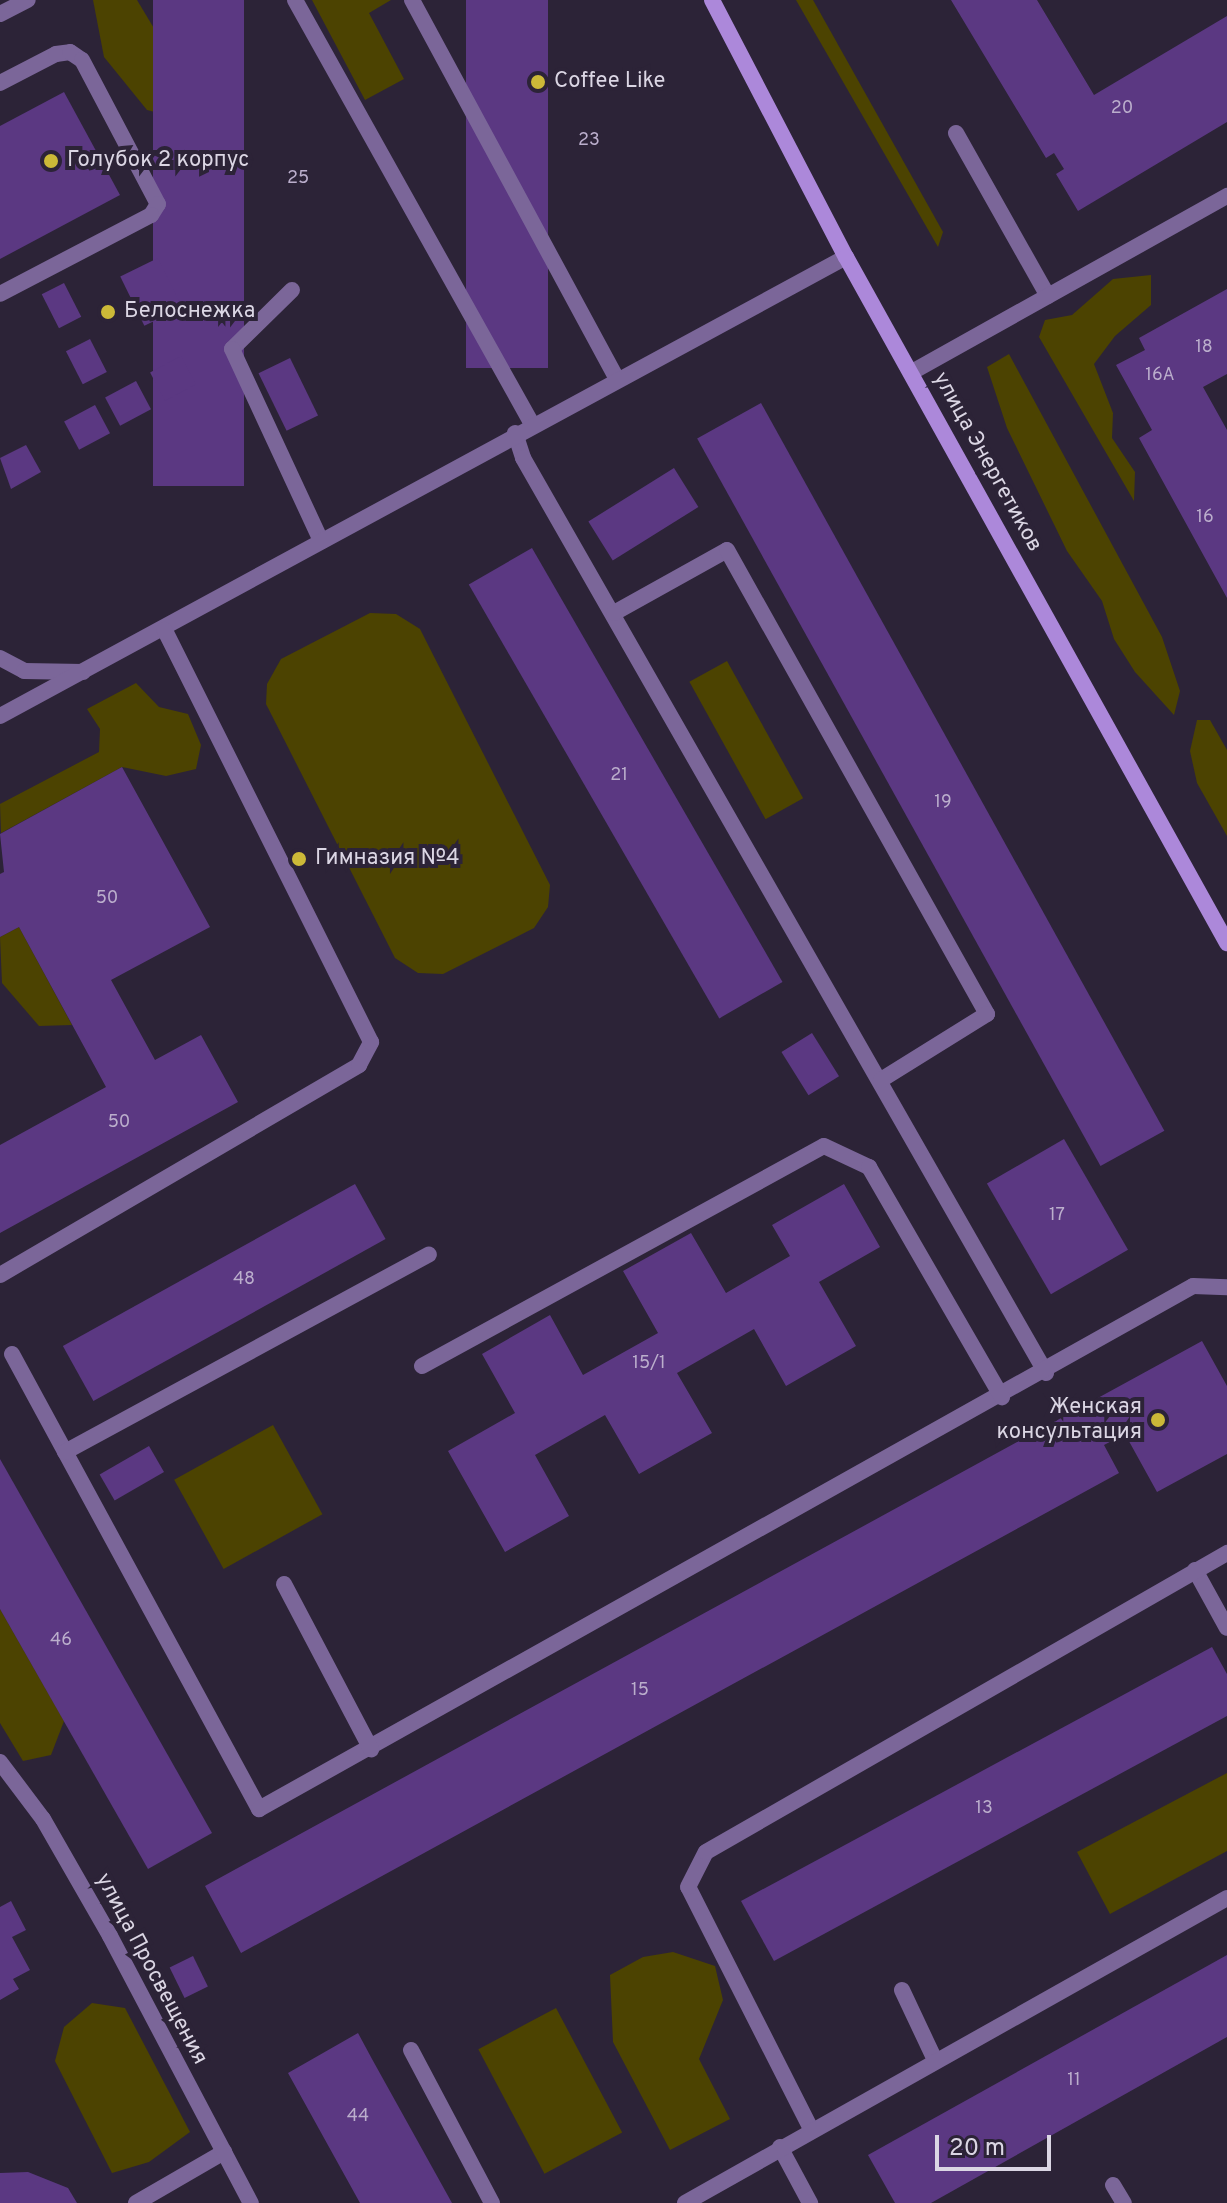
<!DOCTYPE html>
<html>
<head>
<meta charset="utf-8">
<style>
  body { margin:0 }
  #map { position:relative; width:1227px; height:2203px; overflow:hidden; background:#2c2337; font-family:Overpass,sans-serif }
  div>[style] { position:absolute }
  .green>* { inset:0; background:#4c4301; transform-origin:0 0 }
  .building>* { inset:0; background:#5b3882; transform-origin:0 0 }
  .service>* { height:16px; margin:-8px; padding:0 8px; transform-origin:8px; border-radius:8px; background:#7b6699 }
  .minor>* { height:16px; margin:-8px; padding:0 8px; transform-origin:8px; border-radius:8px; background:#7b6699 }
  .secondary>* { height:16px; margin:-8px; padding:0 8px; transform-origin:8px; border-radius:8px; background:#ac88da }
  .dots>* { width:22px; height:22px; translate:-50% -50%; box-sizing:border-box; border:4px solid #2c2337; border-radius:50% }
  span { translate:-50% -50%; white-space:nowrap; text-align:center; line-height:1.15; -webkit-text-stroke:8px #2c2337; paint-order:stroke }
  .number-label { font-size:18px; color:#bbaecc }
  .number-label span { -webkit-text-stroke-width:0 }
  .poi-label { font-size:22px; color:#dbd6e4 }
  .left { translate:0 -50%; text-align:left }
  .right { translate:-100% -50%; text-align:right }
  .street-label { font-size:22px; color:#dbd6e4 }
  .scale { position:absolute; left:935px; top:2135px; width:116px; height:36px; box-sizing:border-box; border:4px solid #dbd6e4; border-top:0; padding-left:10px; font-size:24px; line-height:28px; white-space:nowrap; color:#dbd6e4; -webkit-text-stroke:6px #2c2337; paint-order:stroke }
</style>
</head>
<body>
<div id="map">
  <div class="green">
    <i style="clip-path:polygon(93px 0,137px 0,179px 70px,186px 120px,147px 110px,104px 57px)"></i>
    <i style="clip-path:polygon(312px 0,391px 0,369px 13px,404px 79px,365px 100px)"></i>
    <i style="clip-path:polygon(796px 0,813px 0,943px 232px,938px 247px)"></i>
    <i style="clip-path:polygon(1151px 275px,1151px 305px,1115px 336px,1094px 364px,1113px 413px,1112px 438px,1135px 472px,1134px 501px,1039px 337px,1045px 320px,1072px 315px,1113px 279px)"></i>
    <i style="clip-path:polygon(1009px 354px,1162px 637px,1180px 691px,1174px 715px,1135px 672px,1114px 639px,1102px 601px,1067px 551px,1007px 428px,987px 367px)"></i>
    <i style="clip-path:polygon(370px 613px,396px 614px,420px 629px,550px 885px,548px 907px,534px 928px,443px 974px,418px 973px,395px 958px,266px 704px,267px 684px,281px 659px)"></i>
    <i style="left:727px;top:661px;width:157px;height:43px;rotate:61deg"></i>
    <i style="clip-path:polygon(136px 683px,159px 707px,188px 714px,201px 745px,196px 769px,166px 776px,122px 767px,1px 833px,0 804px,99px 752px,100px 729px,87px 709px)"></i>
    <i style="clip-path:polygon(1197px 720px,1210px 720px,1227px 750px,1227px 836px,1197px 783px,1190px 751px)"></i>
    <i style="clip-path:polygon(19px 927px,72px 1025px,39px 1026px,2px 983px,0 937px)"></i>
    <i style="left:273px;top:1425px;width:102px;height:113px;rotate:61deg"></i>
    <i style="clip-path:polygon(0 1609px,64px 1721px,51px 1755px,23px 1761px,0 1723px)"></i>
    <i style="clip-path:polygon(1227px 1773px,1227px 1851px,1110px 1914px,1077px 1852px)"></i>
    <i style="clip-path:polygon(673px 1952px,715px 1966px,723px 2000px,699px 2059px,730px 2119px,670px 2150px,613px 2042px,610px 1975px,643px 1957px)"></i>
    <i style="clip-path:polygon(92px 2003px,125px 2008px,190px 2132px,149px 2162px,112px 2173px,55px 2061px,64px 2027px)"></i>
    <i style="left:556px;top:2008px;width:141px;height:88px;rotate:62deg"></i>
  </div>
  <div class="building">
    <i style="left:153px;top:0;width:91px;height:486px"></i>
    <i style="left:466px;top:0;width:82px;height:368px"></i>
    <i style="clip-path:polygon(951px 0,1037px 0,1094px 95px,1227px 16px,1227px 122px,1078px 211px,1056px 174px,1064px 169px,1054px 153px,1046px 158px)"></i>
    <i style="clip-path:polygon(64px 92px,120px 195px,0 259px,0 126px)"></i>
    <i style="left:158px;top:258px;width:55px;height:42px;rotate:64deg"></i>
    <i style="left:64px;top:283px;width:38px;height:25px;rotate:63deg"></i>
    <i style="clip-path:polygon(1227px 289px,1227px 374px,1203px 387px,1227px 430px,1227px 598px,1139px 438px,1152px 430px,1116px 365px,1145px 350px,1139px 338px)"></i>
    <i style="left:90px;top:339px;width:37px;height:27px;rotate:63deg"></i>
    <i style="left:181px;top:356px;width:32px;height:35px;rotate:62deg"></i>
    <i style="left:290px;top:358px;width:64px;height:35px;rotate:64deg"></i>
    <i style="left:136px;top:381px;width:32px;height:35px;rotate:62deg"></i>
    <i style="left:761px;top:403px;width:832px;height:73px;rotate:61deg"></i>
    <i style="left:95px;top:405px;width:32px;height:35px;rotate:62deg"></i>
    <i style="clip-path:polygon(26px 445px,41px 472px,11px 489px,0 458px)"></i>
    <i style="left:674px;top:468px;width:46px;height:101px;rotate:58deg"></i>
    <i style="left:532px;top:548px;width:501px;height:73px;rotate:60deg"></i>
    <i style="clip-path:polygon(122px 767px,210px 927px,111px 980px,155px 1060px,201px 1035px,238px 1102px,0 1233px,0 1145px,106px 1087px,19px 927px,0 937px,0 874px,4px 872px,0 834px)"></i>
    <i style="left:812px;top:1033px;width:51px;height:36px;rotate:58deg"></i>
    <i style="left:1064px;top:1139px;width:128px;height:89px;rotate:60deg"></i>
    <i style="left:355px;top:1184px;width:63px;height:334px;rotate:61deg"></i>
    <i style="clip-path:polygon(844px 1184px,880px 1247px,819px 1282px,856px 1346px,786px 1386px,754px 1329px,677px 1373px,712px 1433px,639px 1474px,605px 1415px,535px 1455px,569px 1516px,505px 1552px,448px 1451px,515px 1413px,482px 1354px,550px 1315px,583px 1375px,658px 1333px,623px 1271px,691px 1233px,726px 1293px,790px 1256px,772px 1225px)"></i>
    <i style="clip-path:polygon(1202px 1341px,1227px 1386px,1227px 1454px,1157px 1492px,1125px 1434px,1104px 1445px,1119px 1473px,241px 1953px,205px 1886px)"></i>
    <i style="left:149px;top:1446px;width:30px;height:57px;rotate:60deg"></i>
    <i style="clip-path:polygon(0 1459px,212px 1833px,148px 1869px,0 1609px)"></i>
    <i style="clip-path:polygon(1212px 1647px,1227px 1674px,1227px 1716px,774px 1961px,741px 1901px)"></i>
    <i style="clip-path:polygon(11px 1901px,26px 1930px,12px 1937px,30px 1970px,13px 1979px,19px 1989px,0 2000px,0 1907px)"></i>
    <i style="clip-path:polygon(1227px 1955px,1227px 2037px,931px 2203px,895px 2203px,868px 2155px)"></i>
    <i style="left:193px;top:1956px;width:34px;height:26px;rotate:64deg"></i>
    <i style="clip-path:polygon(358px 2033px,372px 2059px,452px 2203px,360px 2203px,288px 2073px)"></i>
    <i style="clip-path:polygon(28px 2172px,68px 2188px,77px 2203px,0 2203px,0 2173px)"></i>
  </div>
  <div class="service">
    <i style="left:295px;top:0;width:486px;rotate:60.8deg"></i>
    <i style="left:412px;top:0;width:431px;rotate:61.6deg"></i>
    <i style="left:0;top:14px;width:31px;rotate:-27deg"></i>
    <i style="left:0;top:83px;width:63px;rotate:-27.4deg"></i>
    <i style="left:56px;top:54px;width:14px;rotate:-8deg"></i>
    <i style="left:70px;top:52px;width:14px;rotate:34deg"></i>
    <i style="left:82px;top:60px;width:163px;rotate:62.2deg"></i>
    <i style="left:158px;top:204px;width:13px;rotate:122deg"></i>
    <i style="left:151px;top:215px;width:170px;rotate:152.4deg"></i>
    <i style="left:956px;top:133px;width:187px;rotate:60.6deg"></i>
    <i style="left:292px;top:290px;width:84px;rotate:135.5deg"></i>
    <i style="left:232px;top:349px;width:212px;rotate:65.1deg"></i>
    <i style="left:912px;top:372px;width:361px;rotate:-29.2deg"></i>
    <i style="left:515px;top:433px;width:26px;rotate:72deg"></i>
    <i style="left:523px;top:458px;width:1054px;rotate:60.25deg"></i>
    <i style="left:614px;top:613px;width:129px;rotate:-29.1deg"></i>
    <i style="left:727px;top:550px;width:532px;rotate:60.74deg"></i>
    <i style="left:987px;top:1014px;width:125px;rotate:148.1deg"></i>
    <i style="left:0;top:658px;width:27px;rotate:28deg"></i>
    <i style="left:24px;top:671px;width:59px;rotate:1deg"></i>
    <i style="left:0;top:716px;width:962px;rotate:-28.48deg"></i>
    <i style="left:0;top:1275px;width:416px;rotate:-30.3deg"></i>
    <i style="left:359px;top:1065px;width:26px;rotate:-62deg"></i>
    <i style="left:371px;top:1042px;width:461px;rotate:-116.6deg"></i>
    <i style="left:12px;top:1354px;width:518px;rotate:61.5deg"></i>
    <i style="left:259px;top:1809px;width:1070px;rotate:-29.25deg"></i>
    <i style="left:1193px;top:1286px;width:34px;rotate:2deg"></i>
    <i style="left:422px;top:1366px;width:458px;rotate:-28.7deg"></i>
    <i style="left:824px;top:1146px;width:50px;rotate:25deg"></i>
    <i style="left:869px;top:1167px;width:266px;rotate:60deg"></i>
    <i style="left:65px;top:1452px;width:414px;rotate:-28.5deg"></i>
    <i style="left:1195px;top:1570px;width:66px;rotate:61.1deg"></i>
    <i style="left:284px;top:1584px;width:187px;rotate:62.2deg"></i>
    <i style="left:902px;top:1990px;width:77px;rotate:64.8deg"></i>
    <i style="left:411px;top:2050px;width:173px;rotate:62.1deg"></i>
    <i style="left:811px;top:2129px;width:271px;rotate:-116.9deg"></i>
    <i style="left:688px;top:1887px;width:39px;rotate:-63deg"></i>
    <i style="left:706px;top:1852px;width:601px;rotate:-29.85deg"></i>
    <i style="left:780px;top:2147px;width:64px;rotate:61.8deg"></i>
    <i style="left:1113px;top:2185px;width:21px;rotate:59deg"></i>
    <i style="left:136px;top:2203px;width:102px;rotate:-30.1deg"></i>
    <i style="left:685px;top:2203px;width:622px;rotate:-29.37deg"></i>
  </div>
  <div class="minor">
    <i style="left:0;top:1762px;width:71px;rotate:53deg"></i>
    <i style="left:43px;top:1819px;width:135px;rotate:60.2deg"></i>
    <i style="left:110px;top:1936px;width:302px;rotate:62.2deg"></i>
  </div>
  <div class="secondary">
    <i style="left:712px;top:0;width:290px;rotate:62.5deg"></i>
    <i style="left:846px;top:257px;width:785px;rotate:60.95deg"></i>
  </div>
  <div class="dots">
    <i style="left:538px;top:82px;background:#ccb938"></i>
    <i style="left:51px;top:161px;background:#ccb938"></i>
    <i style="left:108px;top:312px;background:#ccb938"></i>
    <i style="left:299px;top:859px;background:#ccb938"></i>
    <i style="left:1158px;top:1420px;background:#ccb938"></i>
  </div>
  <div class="number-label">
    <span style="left:1122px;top:109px">20</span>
    <span style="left:589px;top:141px">23</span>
    <span style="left:298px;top:179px">25</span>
    <span style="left:1204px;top:348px">18</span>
    <span style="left:1160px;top:376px">16А</span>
    <span style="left:1205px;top:518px">16</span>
    <span style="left:619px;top:776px">21</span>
    <span style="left:943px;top:803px">19</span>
    <span style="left:107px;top:899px">50</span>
    <span style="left:119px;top:1123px">50</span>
    <span style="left:1057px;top:1216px">17</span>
    <span style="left:244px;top:1280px">48</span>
    <span style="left:649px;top:1364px">15/1</span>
    <span style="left:61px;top:1641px">46</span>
    <span style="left:640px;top:1691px">15</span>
    <span style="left:984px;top:1809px">13</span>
    <span style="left:1074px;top:2081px">11</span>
    <span style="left:358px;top:2117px">44</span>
  </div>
  <div class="poi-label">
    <span class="left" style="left:554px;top:82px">Coffee Like</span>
    <span class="left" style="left:67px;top:161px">Голубок 2 корпус</span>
    <span class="left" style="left:124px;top:312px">Белоснежка</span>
    <span class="left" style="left:315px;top:859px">Гимназия №4</span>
    <span class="right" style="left:1142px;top:1420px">Женская<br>консультация</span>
  </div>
  <div class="street-label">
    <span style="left:987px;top:462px;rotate:61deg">улица Энергетиков</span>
    <span style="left:151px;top:1969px;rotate:62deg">улица Просвещения</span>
  </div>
  <div class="scale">20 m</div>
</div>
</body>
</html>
